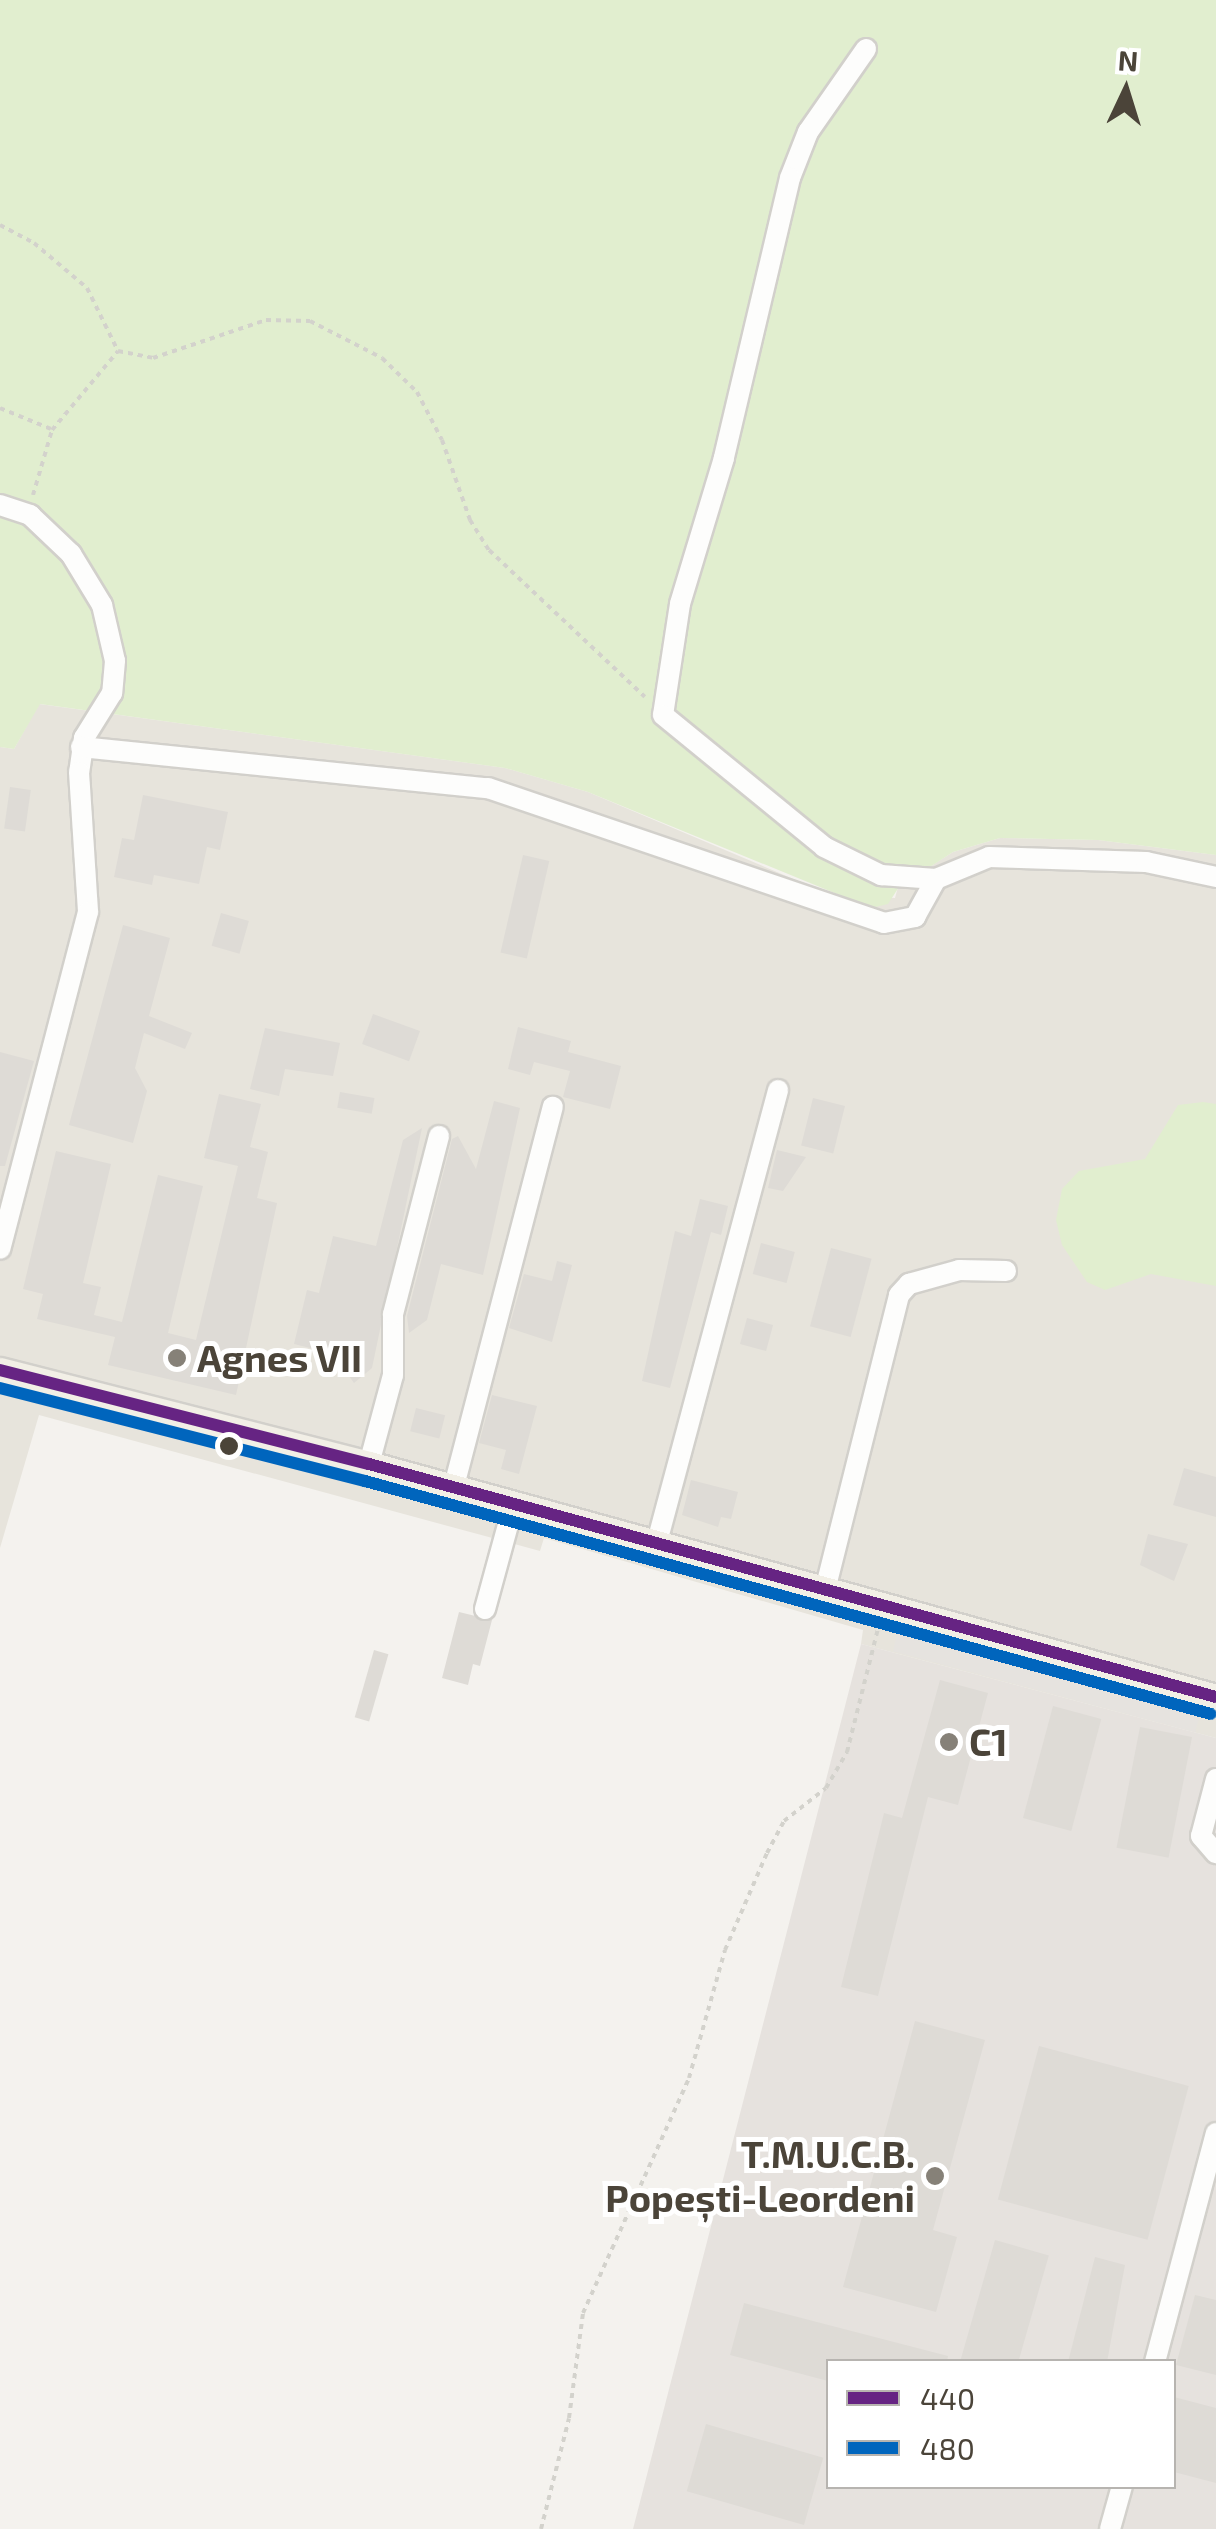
<!DOCTYPE html>
<html>
<head>
<meta charset="utf-8">
<style>
  body { margin:0 }
  #map { position:relative; width:1216px; height:2529px; overflow:hidden; background:#f4f2ee; font-family:"Exo 2",sans-serif }
  div>[style] { position:absolute }
  .residential>* { inset:0; background:#e7e4dc }
  .industrial>* { inset:0; background:#e6e2de }
  .green>* { inset:0; background:#e1eecf }
  .parking>* { inset:0; background:#e6e3df; transform-origin:0 0 }
  .building>* { inset:0; background:#dedbd6; transform-origin:0 0 }
  .path>* { height:4px; margin-top:-2px; transform-origin:0; background:repeating-linear-gradient(90deg,#d3d2cc 0 5px,transparent 0 10px) }
  .roads { filter:drop-shadow(2px 0 #d2d0cb) drop-shadow(-2px 0 #d2d0cb) drop-shadow(0 2px #d2d0cb) drop-shadow(0 -2px #d2d0cb) }
  .minor>* { height:20px; margin:-10px; padding:0 10px; transform-origin:10px; border-radius:10px; background:#fdfdfc }
  .major>* { height:25px; margin:-12.5px; padding:0 12.5px; transform-origin:12.5px; border-radius:12.5px; background:#f2efe6 }
  .bus-1>* { height:12px; margin:-6px; padding:0 6px; transform-origin:6px; border-radius:6px; background:#662483 }
  .bus-2>* { height:12px; margin:-6px; padding:0 6px; transform-origin:6px; border-radius:6px; background:#0065bd }
  .dots>* { width:28px; height:28px; translate:-50% -50%; box-sizing:border-box; border:5px solid #fff; border-radius:50% }
  span { translate:-50% -50%; white-space:nowrap; text-align:center; line-height:1.15; -webkit-text-stroke:10px #fff; paint-order:stroke }
  .poi-label { font-size:38px; color:#4b4439; font-weight:700 }
  .left { translate:0 -50%; text-align:left }
  .right { translate:-100% -50%; text-align:right }
  .legend { position:absolute; left:826px; top:2359px; width:350px; height:130px; box-sizing:border-box; background:#fff; border:2px solid #b7b4b0; margin:0; padding:12px 18px; list-style:none; font-size:30px; color:#4b4439 }
  .legend li { display:flex; align-items:center; gap:20px; height:50px }
  .legend b { width:50px; border:2px solid #b7b4b0 }
  .north { position:absolute; left:1076px; top:40px; width:100px; height:100px; -webkit-text-stroke:8px #fff; paint-order:stroke; rotate:4deg; font-size:28px; font-weight:700; line-height:40px; text-align:center; color:#4b4439 }
  .north::after { content:''; display:block; margin:auto; width:35px; height:45px; background:#4b4439; clip-path:polygon(50% 0,100% 100%,50% 72%,0 100%) }
</style>
</head>
<body>
<div id="map">
  <div class="residential">
    <i style="clip-path:polygon(39px 704px,505px 768px,588px 792px,829px 894px,895px 898px,898px 887px,953px 852px,1000px 838px,1098px 840px,1216px 855px,1216px 1738px,861px 1644px,863px 1630px,544px 1538px,540px 1551px,39px 1415px,0 1548px,0 747px,14px 749px)"></i>
  </div>
  <div class="industrial">
    <i style="clip-path:polygon(evenodd,861px 1644px,1216px 1738px,1216px 2529px,633px 2529px,861px 1644px,828px 2362px,1174px 2362px,1174px 2486px,828px 2486px,828px 2362px)"></i>
  </div>
  <div class="green">
    <i style="clip-path:polygon(0 0,1216px 0,1216px 855px,1098px 840px,1000px 838px,953px 852px,899px 887px,888px 904px,871px 908px,588px 792px,505px 768px,40px 704px,14px 749px,0 747px)"></i>
    <i style="clip-path:polygon(1203px 1102px,1216px 1104px,1216px 1286px,1151px 1274px,1105px 1290px,1087px 1282px,1062px 1245px,1056px 1220px,1062px 1189px,1079px 1171px,1145px 1159px,1178px 1105px)"></i>
  </div>
  <div class="parking">
    <i style="left:898px;top:1632px;width:313px;height:20px;rotate:15deg"></i>
  </div>
  <div class="building">
    <i style="left:10px;top:787px;width:21px;height:42px;rotate:8deg"></i>
    <i style="clip-path:polygon(143px 795px,228px 812px,220px 850px,207px 847px,199px 884px,154px 875px,152px 885px,114px 877px,122px 838px,134px 840px)"></i>
    <i style="left:523px;top:855px;width:27px;height:100px;rotate:13deg"></i>
    <i style="left:221px;top:913px;width:29px;height:34px;rotate:16deg"></i>
    <i style="clip-path:polygon(123px 925px,170px 938px,149px 1016px,192px 1033px,185px 1049px,144px 1033px,135px 1068px,147px 1091px,133px 1143px,69px 1125px)"></i>
    <i style="left:373px;top:1014px;width:50px;height:32px;rotate:20deg"></i>
    <i style="clip-path:polygon(518px 1027px,571px 1041px,568px 1052px,621px 1066px,610px 1109px,563px 1097px,570px 1071px,534px 1062px,530px 1075px,508px 1069px)"></i>
    <i style="clip-path:polygon(265px 1028px,340px 1043px,333px 1076px,285px 1069px,279px 1096px,250px 1089px)"></i>
    <i style="clip-path:polygon(0 1052px,34px 1061px,5px 1166px,0 1166px)"></i>
    <i style="left:340px;top:1092px;width:35px;height:16px;rotate:10deg"></i>
    <i style="clip-path:polygon(219px 1094px,261px 1104px,250px 1147px,268px 1152px,257px 1198px,277px 1203px,236px 1395px,108px 1365px,115px 1337px,37px 1319px,43px 1294px,23px 1289px,56px 1151px,111px 1164px,83px 1283px,101px 1287px,94px 1315px,122px 1322px,158px 1175px,203px 1186px,168px 1333px,196px 1340px,238px 1166px,204px 1158px)"></i>
    <i style="left:813px;top:1098px;width:33px;height:49px;rotate:14deg"></i>
    <i style="clip-path:polygon(494px 1101px,520px 1108px,483px 1275px,441px 1264px,427px 1320px,409px 1333px,407px 1316px,452px 1139px,458px 1136px,476px 1169px)"></i>
    <i style="clip-path:polygon(422px 1128px,372px 1368px,354px 1383px,344px 1369px,347px 1357px,294px 1344px,307px 1290px,319px 1293px,333px 1236px,376px 1246px,403px 1140px)"></i>
    <i style="clip-path:polygon(777px 1150px,806px 1157px,783px 1191px,768px 1188px)"></i>
    <i style="clip-path:polygon(700px 1199px,728px 1206px,721px 1235px,711px 1232px,670px 1388px,642px 1381px,675px 1231px,691px 1236px)"></i>
    <i style="left:761px;top:1243px;width:35px;height:32px;rotate:15deg"></i>
    <i style="left:831px;top:1248px;width:42px;height:81px;rotate:15deg"></i>
    <i style="clip-path:polygon(557px 1261px,572px 1265px,552px 1342px,509px 1328px,524px 1274px,552px 1281px)"></i>
    <i style="left:747px;top:1318px;width:27px;height:27px;rotate:15deg"></i>
    <i style="clip-path:polygon(492px 1395px,537px 1406px,519px 1474px,501px 1469px,506px 1450px,479px 1443px)"></i>
    <i style="left:416px;top:1408px;width:30px;height:24px;rotate:14deg"></i>
    <i style="clip-path:polygon(1184px 1468px,1216px 1477px,1216px 1517px,1173px 1505px)"></i>
    <i style="clip-path:polygon(691px 1480px,738px 1492px,731px 1519px,721px 1517px,718px 1527px,682px 1515px)"></i>
    <i style="clip-path:polygon(1148px 1534px,1188px 1544px,1174px 1581px,1140px 1565px)"></i>
    <i style="clip-path:polygon(459px 1612px,492px 1620px,480px 1666px,473px 1664px,468px 1685px,442px 1678px)"></i>
    <i style="left:374px;top:1650px;width:15px;height:70px;rotate:16deg"></i>
    <i style="clip-path:polygon(940px 1680px,988px 1693px,958px 1805px,928px 1797px,878px 1996px,841px 1987px,884px 1813px,902px 1818px)"></i>
    <i style="left:1053px;top:1706px;width:50px;height:116px;rotate:15deg"></i>
    <i style="left:1140px;top:1727px;width:53px;height:123px;rotate:11deg"></i>
    <i style="clip-path:polygon(915px 2021px,985px 2040px,933px 2230px,957px 2237px,936px 2312px,843px 2287px)"></i>
    <i style="left:1039px;top:2046px;width:155px;height:159px;rotate:15deg"></i>
    <i style="left:995px;top:2240px;width:56px;height:126px;rotate:16deg"></i>
    <i style="clip-path:polygon(1095px 2257px,1125px 2265px,1107px 2362px,1068px 2362px)"></i>
    <i style="clip-path:polygon(1195px 2295px,1216px 2300px,1216px 2375px,1176px 2365px)"></i>
    <i style="clip-path:polygon(744px 2303px,948px 2356px,947px 2362px,828px 2362px,828px 2381px,730px 2355px)"></i>
    <i style="clip-path:polygon(1174px 2397px,1216px 2408px,1216px 2483px,1174px 2472px)"></i>
    <i style="left:706px;top:2424px;width:122px;height:70px;rotate:16deg"></i>
  </div>
  <div class="path">
    <i style="left:0;top:225px;width:38px;rotate:28deg"></i>
    <i style="left:34px;top:243px;width:70px;rotate:40.3deg"></i>
    <i style="left:87px;top:288px;width:70px;rotate:63.8deg"></i>
    <i style="left:0;top:408px;width:55px;rotate:22.4deg"></i>
    <i style="left:33px;top:495px;width:68px;rotate:-73.7deg"></i>
    <i style="left:52px;top:430px;width:103px;rotate:-50.1deg"></i>
    <i style="left:118px;top:351px;width:36px;rotate:11deg"></i>
    <i style="left:153px;top:358px;width:119px;rotate:-18.6deg"></i>
    <i style="left:266px;top:320px;width:44px;rotate:1.3deg"></i>
    <i style="left:310px;top:321px;width:81px;rotate:27.2deg"></i>
    <i style="left:382px;top:358px;width:49px;rotate:44.2deg"></i>
    <i style="left:417px;top:392px;width:54px;rotate:62.5deg"></i>
    <i style="left:442px;top:440px;width:85px;rotate:70.7deg"></i>
    <i style="left:470px;top:520px;width:36px;rotate:58deg"></i>
    <i style="left:489px;top:550px;width:214px;rotate:43.3deg"></i>
    <i style="left:541px;top:2529px;width:114px;rotate:-75.8deg"></i>
    <i style="left:569px;top:2418px;width:106px;rotate:-82.4deg"></i>
    <i style="left:583px;top:2313px;width:258px;rotate:-65.7deg"></i>
    <i style="left:689px;top:2078px;width:133px;rotate:-74.3deg"></i>
    <i style="left:725px;top:1950px;width:106px;rotate:-66.6deg"></i>
    <i style="left:767px;top:1853px;width:36px;rotate:-62deg"></i>
    <i style="left:784px;top:1821px;width:53px;rotate:-38.2deg"></i>
    <i style="left:826px;top:1788px;width:42px;rotate:-59.7deg"></i>
    <i style="left:847px;top:1752px;width:131px;rotate:-75.9deg"></i>
  </div>
  <div class="roads">
    <div class="minor">
      <i style="left:866px;top:49px;width:101px;rotate:124.9deg"></i>
      <i style="left:808px;top:132px;width:49px;rotate:111.4deg"></i>
      <i style="left:790px;top:178px;width:288px;rotate:103.3deg"></i>
      <i style="left:724px;top:458px;width:152px;rotate:106.8deg"></i>
      <i style="left:680px;top:604px;width:112px;rotate:98.7deg"></i>
      <i style="left:663px;top:715px;width:208px;rotate:39.3deg"></i>
      <i style="left:824px;top:847px;width:64px;rotate:26.2deg"></i>
      <i style="left:881px;top:875px;width:55px;rotate:4.2deg"></i>
      <i style="left:0;top:505px;width:32px;rotate:18deg"></i>
      <i style="left:30px;top:515px;width:57px;rotate:43.6deg"></i>
      <i style="left:71px;top:554px;width:60px;rotate:58.7deg"></i>
      <i style="left:102px;top:605px;width:57px;rotate:76.9deg"></i>
      <i style="left:115px;top:661px;width:32px;rotate:95deg"></i>
      <i style="left:112px;top:693px;width:53px;rotate:121.9deg"></i>
      <i style="left:84px;top:738px;width:34px;rotate:98deg"></i>
      <i style="left:79px;top:772px;width:140px;rotate:86.3deg"></i>
      <i style="left:88px;top:912px;width:348px;rotate:104.6deg"></i>
      <i style="left:81px;top:747px;width:409px;rotate:5.8deg"></i>
      <i style="left:488px;top:788px;width:418px;rotate:18.8deg"></i>
      <i style="left:884px;top:923px;width:32px;rotate:-11deg"></i>
      <i style="left:915px;top:917px;width:43px;rotate:-61.1deg"></i>
      <i style="left:936px;top:879px;width:57px;rotate:-22.5deg"></i>
      <i style="left:989px;top:857px;width:157px;rotate:1.8deg"></i>
      <i style="left:1146px;top:862px;width:72px;rotate:12.1deg"></i>
      <i style="left:369px;top:1464px;width:92px;rotate:-74.9deg"></i>
      <i style="left:393px;top:1375px;width:61px;rotate:-90deg"></i>
      <i style="left:393px;top:1314px;width:184px;rotate:-75.5deg"></i>
      <i style="left:454px;top:1486px;width:392px;rotate:-75.4deg"></i>
      <i style="left:657px;top:1542px;width:468px;rotate:-75deg"></i>
      <i style="left:825px;top:1590px;width:304px;rotate:-75.9deg"></i>
      <i style="left:899px;top:1295px;width:15px;rotate:-48deg"></i>
      <i style="left:909px;top:1284px;width:52px;rotate:-15.6deg"></i>
      <i style="left:959px;top:1270px;width:47px;rotate:1.2deg"></i>
      <i style="left:485px;top:1609px;width:110px;rotate:-74.7deg"></i>
      <i style="left:1216px;top:1779px;width:59px;rotate:104.7deg"></i>
      <i style="left:1201px;top:1836px;width:23px;rotate:49deg"></i>
      <i style="left:1155px;top:2362px;width:237px;rotate:-75.1deg"></i>
      <i style="left:1110px;top:2529px;width:45px;rotate:-74.4deg"></i>
    </div>
    <div class="major">
      <i style="left:0;top:1370px;width:381px;rotate:14.3deg"></i>
      <i style="left:369px;top:1464px;width:878px;rotate:15.38deg"></i>
    </div>
  </div>
  <div class="bus-1">
    <i style="left:0;top:1370px;width:381px;rotate:14.3deg"></i>
    <i style="left:369px;top:1464px;width:878px;rotate:15.38deg"></i>
  </div>
  <div class="bus-2">
    <i style="left:0;top:1388px;width:377px;rotate:14.3deg"></i>
    <i style="left:365px;top:1481px;width:877px;rotate:15.4deg"></i>
  </div>
  <div class="dots">
    <i style="left:177px;top:1358px;background:#868178"></i>
    <i style="left:229px;top:1446px;background:#4b4439"></i>
    <i style="left:949px;top:1742px;background:#868178"></i>
    <i style="left:935px;top:2176px;background:#868178"></i>
  </div>
  <div class="poi-label">
    <span class="left" style="left:197px;top:1358px">Agnes VII</span>
    <span class="left" style="left:969px;top:1742px">C1</span>
    <span class="right" style="left:915px;top:2176px">T.M.U.C.B.<br>Popești-Leordeni</span>
  </div>
  <ul class="legend">
  <li><b style="height:12px;background:#662483"></b>440</li>
  <li><b style="height:12px;background:#0065bd"></b>480</li>
  </ul>
  <div class="north">N</div>
</div>
</body>
</html>
